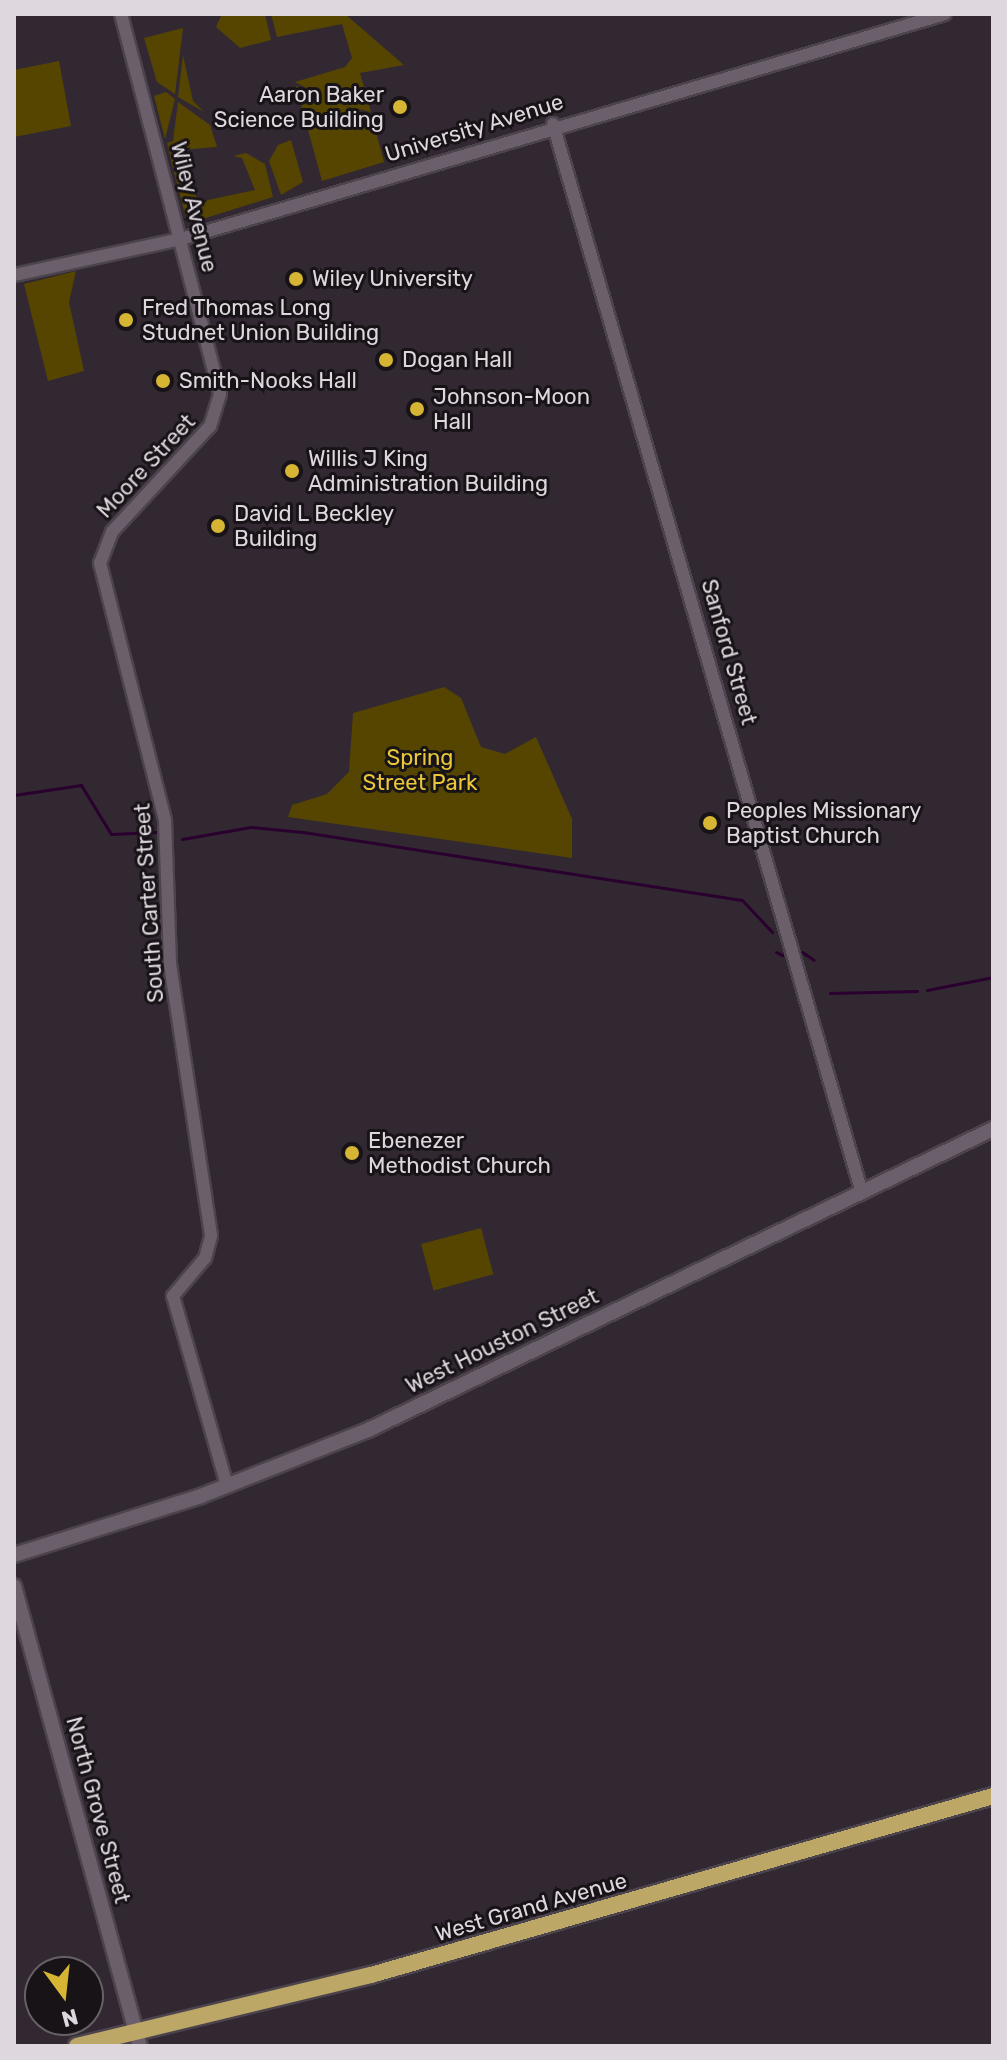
<!DOCTYPE html>
<html>
<head>
<meta charset="utf-8">
<style>
  body { margin:0 }
  #map { position:relative; width:1007px; height:2060px; overflow:hidden; background:#322832; font-family:Rubik,sans-serif }
  div>[style] { position:absolute }
  .green>* { inset:0; background:#554500; transform-origin:0 0 }
  .stream>* { height:3px; margin:-1.5px; padding:0 1.5px; transform-origin:1.5px; border-radius:1.5px; background:#29002e }
  .roads { filter:drop-shadow(2px 0 #4c444d) drop-shadow(-2px 0 #4c444d) drop-shadow(0 2px #4c444d) drop-shadow(0 -2px #4c444d) }
  .tertiary>* { height:12px; margin:-6px; padding:0 6px; transform-origin:6px; border-radius:6px; background:#6a5f6b }
  .secondary>* { height:14px; margin:-7px; padding:0 7px; transform-origin:7px; border-radius:7px; background:#6a5f6b }
  .trunk>* { height:16px; margin:-8px; padding:0 8px; transform-origin:8px; border-radius:8px; background:#bda766 }
  .dots>* { width:22px; height:22px; translate:-50% -50%; box-sizing:border-box; border:4px solid #171317; border-radius:50% }
  span { translate:-50% -50%; white-space:nowrap; text-align:center; line-height:1.15; -webkit-text-stroke:6px #171317; paint-order:stroke }
  .poi-label { font-size:22px; color:#ded7de }
  .right { translate:-100% -50%; text-align:right }
  .left { translate:0 -50%; text-align:left }
  .street-label { font-size:22px; color:#ded7de }
  .park-label { font-size:22px; color:#eac639 }
  .frame { position:absolute; inset:0; border:16px solid #ded7de; pointer-events:none }
  .north { position:absolute; left:24px; top:1956px; width:80px; height:80px; box-sizing:border-box; background:#171317; border:2px solid #676167; border-radius:50%; rotate:165deg; font-size:22px; font-weight:700; line-height:32px; text-align:center; color:#ded7de }
  .north::after { content:''; display:block; margin:auto; width:28px; height:36px; background:#d6b534; clip-path:polygon(50% 0,100% 100%,50% 72%,0 100%) }
</style>
</head>
<body>
<div id="map">
  <div class="green">
    <i style="clip-path:polygon(265px 14px,271px 40px,240px 48px,216px 27px,221px 16px)"></i>
    <i style="clip-path:polygon(271px 14px,345px 14px,404px 65px,360px 73px,371px 112px,336px 104px,295px 82px,345px 67px,352px 58px,342px 24px,277px 37px)"></i>
    <i style="clip-path:polygon(183px 28px,175px 94px,157px 82px,144px 38px)"></i>
    <i style="clip-path:polygon(183px 55px,193px 101px,204px 112px,178px 97px)"></i>
    <i style="clip-path:polygon(59px 61px,71px 126px,14px 137px,14px 70px)"></i>
    <i style="clip-path:polygon(296px 86px,372px 117px,384px 162px,322px 181px)"></i>
    <i style="clip-path:polygon(166px 92px,175px 99px,165px 139px,154px 96px)"></i>
    <i style="clip-path:polygon(178px 102px,210px 125px,217px 147px,180px 150px,183px 165px,173px 168px,167px 143px,173px 141px)"></i>
    <i style="clip-path:polygon(291px 140px,303px 182px,281px 195px,269px 161px,278px 145px)"></i>
    <i style="clip-path:polygon(246px 153px,265px 164px,273px 197px,193px 222px,203px 201px,255px 190px,242px 158px,233px 156px)"></i>
    <i style="clip-path:polygon(182px 170px,197px 198px,186px 218px,174px 172px)"></i>
    <i style="clip-path:polygon(76px 271px,69px 302px,84px 371px,48px 381px,24px 284px)"></i>
    <i style="clip-path:polygon(444px 687px,461px 698px,481px 747px,505px 754px,536px 737px,572px 819px,572px 858px,288px 817px,292px 805px,327px 794px,349px 772px,353px 713px)"></i>
    <i style="left:481px;top:1228px;width:48px;height:62px;rotate:75deg"></i>
  </div>
  <div class="stream">
    <i style="left:14px;top:795px;width:68px;rotate:-8.5deg"></i>
    <i style="left:81px;top:785px;width:57px;rotate:58.5deg"></i>
    <i style="left:111px;top:834px;width:46px;rotate:-2.5deg"></i>
    <i style="left:182px;top:839px;width:70px;rotate:-9.9deg"></i>
    <i style="left:251px;top:827px;width:52px;rotate:5.5deg"></i>
    <i style="left:303px;top:832px;width:444px;rotate:8.8deg"></i>
    <i style="left:742px;top:900px;width:44px;rotate:46.8deg"></i>
    <i style="left:776px;top:952px;width:7px;rotate:27deg"></i>
    <i style="left:802px;top:952px;width:14px;rotate:34deg"></i>
    <i style="left:927px;top:990px;width:67px;rotate:-11.1deg"></i>
    <i style="left:830px;top:993px;width:87px;rotate:-1.3deg"></i>
  </div>
  <div class="roads">
    <div class="tertiary">
      <i style="left:121px;top:14px;width:393px;rotate:75.4deg"></i>
      <i style="left:220px;top:394px;width:34px;rotate:107deg"></i>
      <i style="left:210px;top:426px;width:144px;rotate:132.8deg"></i>
      <i style="left:112px;top:532px;width:33px;rotate:111deg"></i>
      <i style="left:100px;top:563px;width:265px;rotate:75.8deg"></i>
      <i style="left:165px;top:820px;width:144px;rotate:88deg"></i>
      <i style="left:170px;top:964px;width:275px;rotate:81.4deg"></i>
      <i style="left:211px;top:1236px;width:23px;rotate:105deg"></i>
      <i style="left:205px;top:1258px;width:50px;rotate:130.1deg"></i>
      <i style="left:173px;top:1296px;width:198px;rotate:74.1deg"></i>
      <i style="left:553px;top:124px;width:1113px;rotate:73.88deg"></i>
      <i style="left:14px;top:275px;width:171px;rotate:-12.2deg"></i>
      <i style="left:181px;top:239px;width:796px;rotate:-16.41deg"></i>
    </div>
    <div class="secondary">
      <i style="left:14px;top:1555px;width:196px;rotate:-17.5deg"></i>
      <i style="left:201px;top:1496px;width:180px;rotate:-21.6deg"></i>
      <i style="left:368px;top:1430px;width:694px;rotate:-25.72deg"></i>
      <i style="left:14px;top:1586px;width:477px;rotate:74.7deg"></i>
    </div>
    <div class="trunk">
      <i style="left:77px;top:2046px;width:302px;rotate:-13.6deg"></i>
      <i style="left:371px;top:1975px;width:647px;rotate:-16.05deg"></i>
    </div>
  </div>
  <div class="dots">
    <i style="left:400px;top:107px;background:#d6b534"></i>
    <i style="left:296px;top:279px;background:#d6b534"></i>
    <i style="left:126px;top:320px;background:#d6b534"></i>
    <i style="left:386px;top:360px;background:#d6b534"></i>
    <i style="left:163px;top:381px;background:#d6b534"></i>
    <i style="left:417px;top:409px;background:#d6b534"></i>
    <i style="left:292px;top:471px;background:#d6b534"></i>
    <i style="left:218px;top:526px;background:#d6b534"></i>
    <i style="left:710px;top:823px;background:#d6b534"></i>
    <i style="left:352px;top:1153px;background:#d6b534"></i>
  </div>
  <div class="poi-label">
    <span class="right" style="left:384px;top:107px">Aaron Baker<br>Science Building</span>
    <span class="left" style="left:312px;top:279px">Wiley University</span>
    <span class="left" style="left:142px;top:320px">Fred Thomas Long<br>Studnet Union Building</span>
    <span class="left" style="left:402px;top:360px">Dogan Hall</span>
    <span class="left" style="left:179px;top:381px">Smith-Nooks Hall</span>
    <span class="left" style="left:433px;top:409px">Johnson-Moon<br>Hall</span>
    <span class="left" style="left:308px;top:471px">Willis J King<br>Administration Building</span>
    <span class="left" style="left:234px;top:526px">David L Beckley<br>Building</span>
    <span class="left" style="left:726px;top:823px">Peoples Missionary<br>Baptist Church</span>
    <span class="left" style="left:368px;top:1153px">Ebenezer<br>Methodist Church</span>
  </div>
  <div class="street-label">
    <span style="left:474px;top:128px;rotate:-17deg">University Avenue</span>
    <span style="left:194px;top:207px;rotate:76deg">Wiley Avenue</span>
    <span style="left:146px;top:466px;rotate:-47deg">Moore Street</span>
    <span style="left:729px;top:652px;rotate:74deg">Sanford Street</span>
    <span style="left:149px;top:903px;rotate:-94deg">South Carter Street</span>
    <span style="left:502px;top:1341px;rotate:-26deg">West Houston Street</span>
    <span style="left:98px;top:1810px;rotate:75deg">North Grove Street</span>
    <span style="left:531px;top:1907px;rotate:-16deg">West Grand Avenue</span>
  </div>
  <div class="park-label">
    <span style="left:420px;top:770px">Spring<br>Street Park</span>
  </div>
  <div class="frame"></div>
  <div class="north">N</div>
</div>
</body>
</html>
